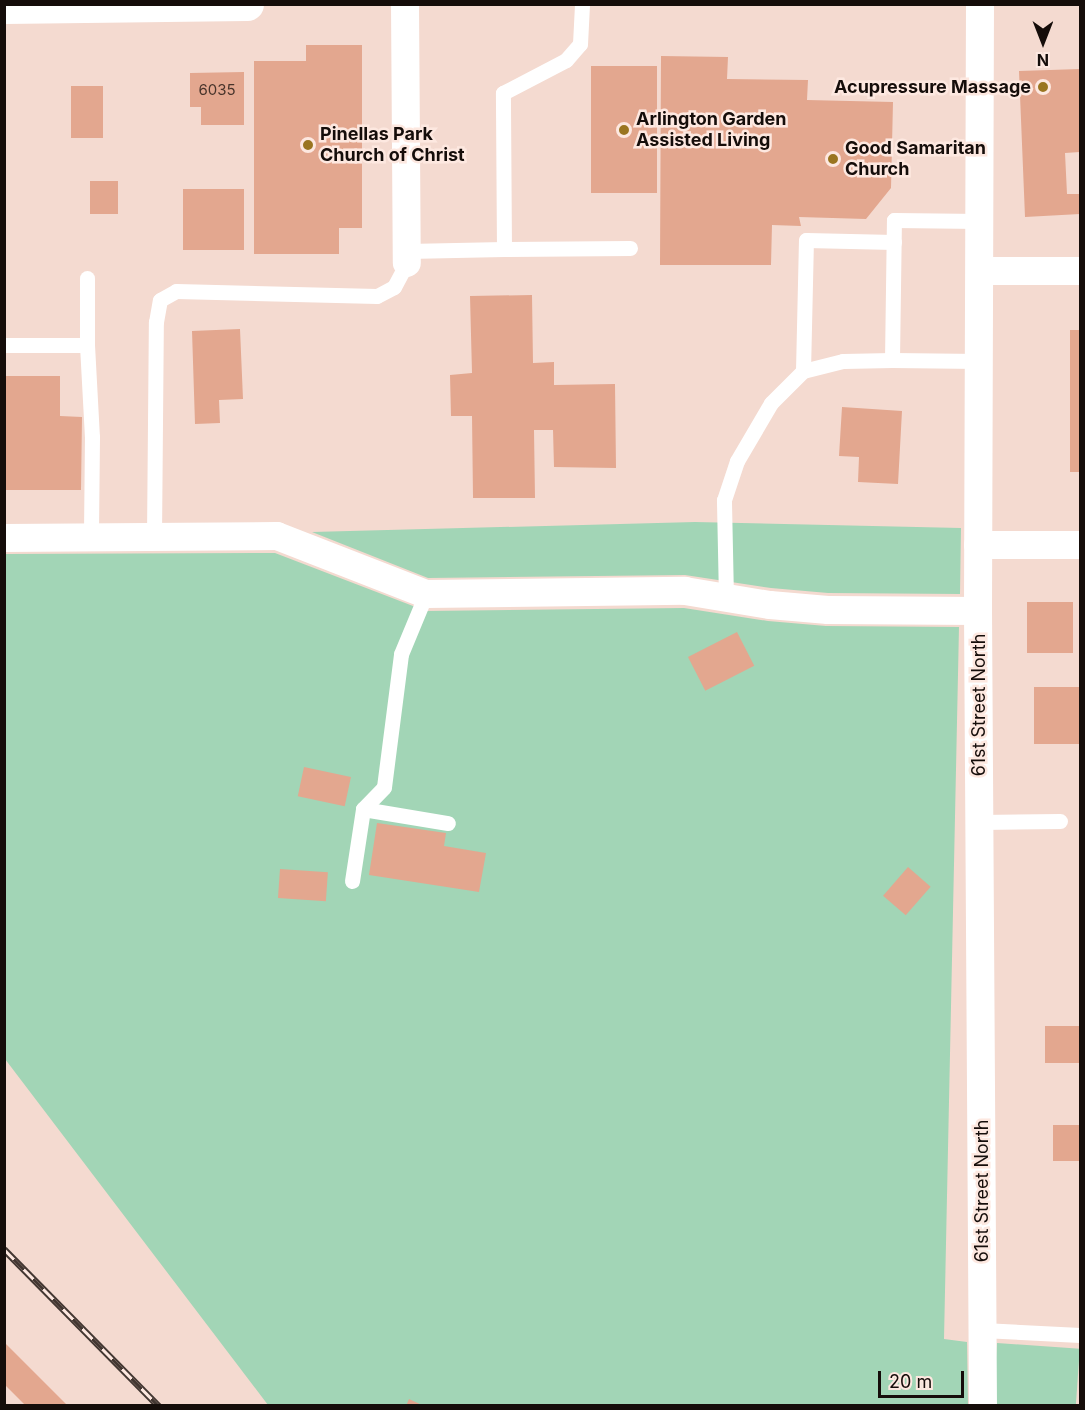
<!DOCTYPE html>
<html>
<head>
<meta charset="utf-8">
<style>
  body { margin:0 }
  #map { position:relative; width:1085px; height:1410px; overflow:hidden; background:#f4dad0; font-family:Inter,sans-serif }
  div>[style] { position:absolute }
  .green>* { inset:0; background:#a2d5b6; transform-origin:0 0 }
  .building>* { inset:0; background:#e3a78f; transform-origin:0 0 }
  .lane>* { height:15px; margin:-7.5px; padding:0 7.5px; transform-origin:7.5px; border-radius:7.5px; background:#fff }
  .street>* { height:28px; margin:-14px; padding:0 14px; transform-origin:14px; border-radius:14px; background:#fff }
  .primary>* { height:33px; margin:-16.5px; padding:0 16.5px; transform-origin:16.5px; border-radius:16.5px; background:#fff }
  .rail>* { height:7px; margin-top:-3.5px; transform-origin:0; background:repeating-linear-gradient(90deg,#fde8e0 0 14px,#433732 0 28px); box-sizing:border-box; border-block:2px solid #433732 }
  .dots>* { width:16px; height:16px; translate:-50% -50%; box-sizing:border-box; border:3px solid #fde8e0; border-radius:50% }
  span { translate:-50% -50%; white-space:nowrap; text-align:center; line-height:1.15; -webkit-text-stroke:5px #fde8e0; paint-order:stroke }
  .number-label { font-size:15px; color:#48342b }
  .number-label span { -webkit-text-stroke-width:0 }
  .poi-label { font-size:18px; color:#150d0a; font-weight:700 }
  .right { translate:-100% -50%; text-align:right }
  .left { translate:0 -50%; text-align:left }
  .street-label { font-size:18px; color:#150d0a }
  .frame { position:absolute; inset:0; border:6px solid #150d0a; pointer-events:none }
  .north { position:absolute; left:1013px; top:12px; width:60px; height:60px; -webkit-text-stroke:4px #fde8e0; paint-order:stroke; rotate:180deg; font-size:16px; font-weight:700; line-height:24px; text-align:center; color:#150d0a }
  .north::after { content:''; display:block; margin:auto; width:21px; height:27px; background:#150d0a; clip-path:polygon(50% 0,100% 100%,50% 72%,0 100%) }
  .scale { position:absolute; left:878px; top:1371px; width:86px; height:27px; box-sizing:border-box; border:3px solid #150d0a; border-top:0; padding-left:8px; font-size:18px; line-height:21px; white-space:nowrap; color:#150d0a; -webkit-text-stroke:4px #fde8e0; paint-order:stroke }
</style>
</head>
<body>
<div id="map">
  <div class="green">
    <i style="clip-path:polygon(695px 522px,961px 528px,960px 594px,828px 593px,771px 588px,685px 575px,428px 578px,312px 532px)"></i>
    <i style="clip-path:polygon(275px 553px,426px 611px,684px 608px,768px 621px,826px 626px,959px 627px,944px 1339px,967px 1342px,968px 1405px,268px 1405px,5px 1059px,5px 554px)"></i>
    <i style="left:997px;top:1343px;width:83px;height:62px;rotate:4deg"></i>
  </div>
  <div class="building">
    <i style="clip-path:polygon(306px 45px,362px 45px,362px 228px,339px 228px,339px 254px,254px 254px,254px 61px,306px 61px)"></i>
    <i style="clip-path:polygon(661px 56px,728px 57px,727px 79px,808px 80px,807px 100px,893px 102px,891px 188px,866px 219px,799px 217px,801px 226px,772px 225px,771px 265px,660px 265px)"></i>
    <i style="left:591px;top:66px;width:66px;height:127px"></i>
    <i style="clip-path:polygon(1080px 69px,1080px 152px,1065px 153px,1067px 194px,1080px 194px,1080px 214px,1025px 217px,1019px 71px)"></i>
    <i style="clip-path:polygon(244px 72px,244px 125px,201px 125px,201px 107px,190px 107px,190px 73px)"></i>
    <i style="left:71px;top:86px;width:32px;height:52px"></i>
    <i style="left:90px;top:181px;width:28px;height:33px"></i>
    <i style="left:183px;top:189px;width:61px;height:61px"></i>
    <i style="clip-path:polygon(532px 295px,533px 363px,554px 362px,554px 385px,615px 384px,616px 468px,554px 467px,553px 430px,534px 430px,535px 498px,473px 498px,472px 416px,451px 416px,450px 375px,472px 373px,470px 296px)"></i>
    <i style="clip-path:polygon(240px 329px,243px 399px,219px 400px,220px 423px,195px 424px,192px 331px)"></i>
    <i style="left:1070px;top:330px;width:10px;height:142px"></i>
    <i style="clip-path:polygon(4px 376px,60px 376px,60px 416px,82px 417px,81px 490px,4px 490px)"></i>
    <i style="clip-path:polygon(842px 407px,902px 411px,898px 484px,858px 482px,859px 457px,839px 456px)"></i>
    <i style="left:1027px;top:602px;width:46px;height:51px"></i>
    <i style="left:737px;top:632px;width:38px;height:55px;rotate:63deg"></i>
    <i style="left:1080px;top:687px;width:57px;height:46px;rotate:90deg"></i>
    <i style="left:304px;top:767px;width:48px;height:30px;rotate:12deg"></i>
    <i style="clip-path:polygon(377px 823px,446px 833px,444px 846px,486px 853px,479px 892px,369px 875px)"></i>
    <i style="left:908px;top:867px;width:30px;height:38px;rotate:41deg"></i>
    <i style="left:280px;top:869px;width:48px;height:29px;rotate:4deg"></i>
    <i style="left:1080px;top:1026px;width:37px;height:35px;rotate:90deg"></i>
    <i style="left:1080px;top:1125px;width:36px;height:27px;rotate:90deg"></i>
    <i style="clip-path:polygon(4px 1342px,68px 1406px,26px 1406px,4px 1384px)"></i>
    <i style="clip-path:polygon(409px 1399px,424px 1406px,406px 1406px)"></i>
  </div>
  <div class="lane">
    <i style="left:504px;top:249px;width:126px;rotate:-0.5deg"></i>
    <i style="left:407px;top:251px;width:97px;rotate:-1.2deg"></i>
    <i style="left:504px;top:249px;width:156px;rotate:-90.4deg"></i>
    <i style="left:503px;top:93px;width:71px;rotate:-27.6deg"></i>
    <i style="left:566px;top:60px;width:21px;rotate:-49deg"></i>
    <i style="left:580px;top:44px;width:40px;rotate:-87.1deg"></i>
    <i style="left:87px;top:278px;width:67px;rotate:90deg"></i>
    <i style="left:87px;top:345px;width:92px;rotate:86.9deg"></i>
    <i style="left:92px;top:437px;width:101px;rotate:90.6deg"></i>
    <i style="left:4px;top:345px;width:83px"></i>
    <i style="left:979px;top:361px;width:87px;rotate:-179.3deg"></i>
    <i style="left:892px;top:360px;width:140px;rotate:-89.2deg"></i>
    <i style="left:894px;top:220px;width:86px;rotate:0.7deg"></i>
    <i style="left:803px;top:371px;width:131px;rotate:-88.7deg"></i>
    <i style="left:806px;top:240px;width:88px;rotate:1.3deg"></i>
    <i style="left:154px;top:537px;width:215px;rotate:-89.5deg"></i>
    <i style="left:156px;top:322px;width:22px;rotate:-80deg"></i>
    <i style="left:160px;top:300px;width:18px;rotate:-29deg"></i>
    <i style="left:176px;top:291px;width:201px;rotate:1.4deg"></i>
    <i style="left:377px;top:296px;width:19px;rotate:-28deg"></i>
    <i style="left:394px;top:287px;width:27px;rotate:-62deg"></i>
    <i style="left:726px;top:598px;width:98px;rotate:-91.2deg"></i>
    <i style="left:724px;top:500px;width:41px;rotate:-71.6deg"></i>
    <i style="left:737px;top:461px;width:67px;rotate:-59.6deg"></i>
    <i style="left:771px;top:403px;width:45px;rotate:-45deg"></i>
    <i style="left:803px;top:371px;width:41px;rotate:-14deg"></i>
    <i style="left:843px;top:361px;width:49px;rotate:-1.2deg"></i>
    <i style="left:363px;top:809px;width:86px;rotate:9.4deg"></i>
    <i style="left:980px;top:822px;width:80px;rotate:-0.7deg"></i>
    <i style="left:352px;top:881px;width:73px;rotate:-81.3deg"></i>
    <i style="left:363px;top:809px;width:30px;rotate:-46deg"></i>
    <i style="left:384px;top:787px;width:134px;rotate:-82.7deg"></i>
    <i style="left:401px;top:654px;width:65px;rotate:-67.4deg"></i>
    <i style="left:982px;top:1330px;width:98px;rotate:2.9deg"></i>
  </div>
  <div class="street">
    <i style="left:405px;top:4px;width:259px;rotate:89.6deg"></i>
    <i style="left:980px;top:4px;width:607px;rotate:90.19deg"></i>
    <i style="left:978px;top:611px;width:795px;rotate:89.64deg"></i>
    <i style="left:980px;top:271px;width:100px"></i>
    <i style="left:4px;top:538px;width:273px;rotate:-0.4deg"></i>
    <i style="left:277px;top:536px;width:160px;rotate:21.3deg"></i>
    <i style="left:426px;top:594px;width:259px;rotate:-0.7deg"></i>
    <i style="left:685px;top:591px;width:86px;rotate:9.4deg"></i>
    <i style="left:770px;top:605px;width:58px;rotate:4.9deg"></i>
    <i style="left:828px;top:610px;width:150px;rotate:0.4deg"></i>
    <i style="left:978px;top:545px;width:102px"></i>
  </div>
  <div class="primary">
    <i style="left:4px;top:7px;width:243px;rotate:-0.7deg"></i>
  </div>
  <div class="rail">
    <i style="left:4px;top:1249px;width:221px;rotate:45.4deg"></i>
  </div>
  <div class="dots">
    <i style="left:1043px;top:87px;background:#9a7520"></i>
    <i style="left:624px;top:130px;background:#9a7520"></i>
    <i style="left:308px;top:145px;background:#9a7520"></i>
    <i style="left:833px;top:159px;background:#9a7520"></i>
  </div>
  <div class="number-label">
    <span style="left:217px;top:90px">6035</span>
  </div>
  <div class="poi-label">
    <span class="right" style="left:1031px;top:87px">Acupressure Massage</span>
    <span class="left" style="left:636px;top:130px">Arlington Garden<br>Assisted Living</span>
    <span class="left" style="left:320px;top:145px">Pinellas Park<br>Church of Christ</span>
    <span class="left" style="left:845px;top:159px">Good Samaritan<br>Church</span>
  </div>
  <div class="street-label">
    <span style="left:979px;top:705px;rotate:-90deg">61st Street North</span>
    <span style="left:982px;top:1191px;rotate:-90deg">61st Street North</span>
  </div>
  <div class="frame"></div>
  <div class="north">N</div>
  <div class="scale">20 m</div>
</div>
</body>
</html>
